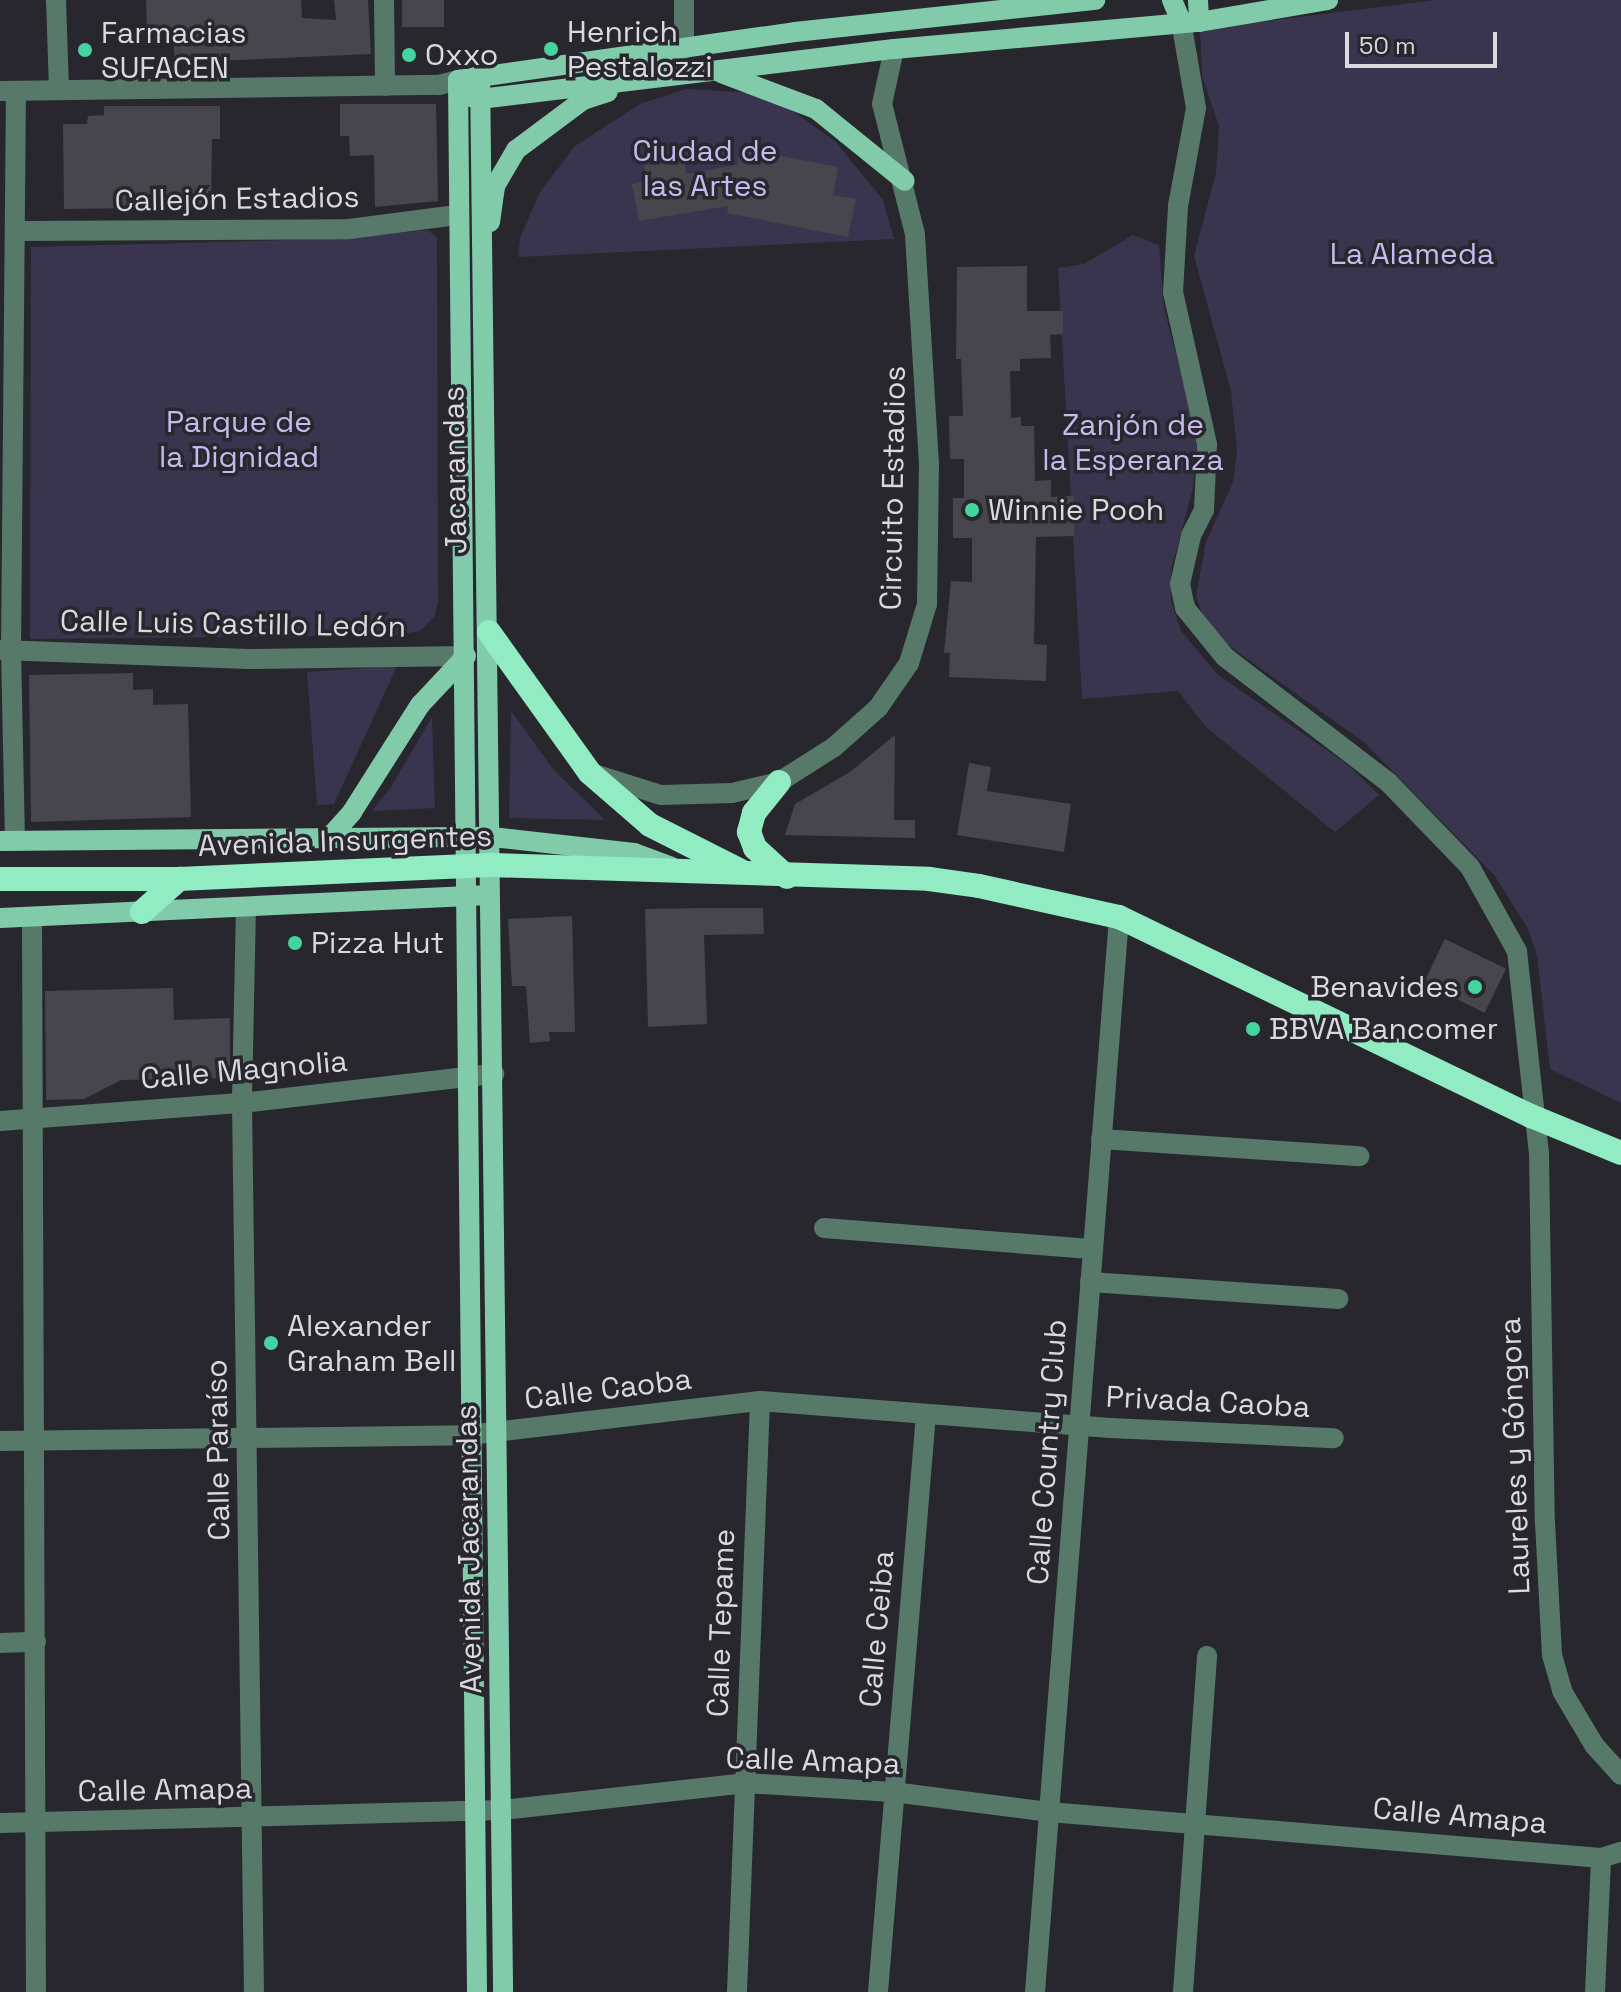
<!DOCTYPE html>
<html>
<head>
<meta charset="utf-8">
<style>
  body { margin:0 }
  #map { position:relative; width:1621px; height:1992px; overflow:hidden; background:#28272e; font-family:"Space Grotesk",sans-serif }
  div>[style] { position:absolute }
  .green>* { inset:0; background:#3a354f }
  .building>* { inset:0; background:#47464d; transform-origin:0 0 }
  .minor>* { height:20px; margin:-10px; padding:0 10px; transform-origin:10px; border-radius:10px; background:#567969 }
  .major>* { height:20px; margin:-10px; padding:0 10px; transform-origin:10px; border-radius:10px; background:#81cbaa }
  .highway>* { height:24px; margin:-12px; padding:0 12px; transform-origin:12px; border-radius:12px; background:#91ecc3 }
  .dots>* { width:22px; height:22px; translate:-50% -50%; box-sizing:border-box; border:4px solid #28272e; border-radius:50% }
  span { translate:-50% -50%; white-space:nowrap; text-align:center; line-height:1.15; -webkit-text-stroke:7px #28272e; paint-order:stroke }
  .poi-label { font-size:30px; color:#dad9de }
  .left { translate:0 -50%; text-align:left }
  .right { translate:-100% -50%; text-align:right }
  .park-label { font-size:30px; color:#c5baf0 }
  .street-label { font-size:30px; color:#dad9de }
  .scale { position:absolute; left:1345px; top:32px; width:152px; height:36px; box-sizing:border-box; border:4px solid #dad9de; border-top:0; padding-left:10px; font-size:24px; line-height:28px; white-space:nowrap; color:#dad9de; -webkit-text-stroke:6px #28272e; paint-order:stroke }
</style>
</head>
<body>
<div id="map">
  <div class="green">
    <i style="clip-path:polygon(1437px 0,1621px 0,1621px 1103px,1550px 1069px,1537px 955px,1527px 927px,1495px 876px,1364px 742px,1228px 645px,1205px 623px,1196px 596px,1206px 542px,1233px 482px,1237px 452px,1231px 391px,1194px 256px,1216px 173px,1219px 126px,1202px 76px,1200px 29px)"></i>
    <i style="clip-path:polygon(686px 89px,754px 93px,787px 107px,835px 141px,883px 200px,894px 239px,518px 257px,520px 238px,540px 192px,575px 146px,640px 104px)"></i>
    <i style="clip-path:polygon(428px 230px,437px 238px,438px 603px,434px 617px,420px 631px,396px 635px,30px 639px,31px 247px,329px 239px)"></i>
    <i style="clip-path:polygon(1133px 235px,1159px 245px,1164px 308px,1197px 436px,1193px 488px,1171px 570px,1171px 601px,1181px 631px,1217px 674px,1348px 765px,1379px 795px,1335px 832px,1205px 726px,1178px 691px,1082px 699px,1058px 268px,1084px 264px)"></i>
    <i style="clip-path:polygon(397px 666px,334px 804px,317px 805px,307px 672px)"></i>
    <i style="clip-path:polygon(511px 711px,553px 769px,605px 820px,509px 818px)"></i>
    <i style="clip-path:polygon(432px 717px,435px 808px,372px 811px,391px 787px)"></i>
  </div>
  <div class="building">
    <i style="clip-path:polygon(146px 0,301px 0,302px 18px,336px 20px,334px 0,368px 0,371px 54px,175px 63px,173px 33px,147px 34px)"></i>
    <i style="left:402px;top:0;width:42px;height:27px"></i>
    <i style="clip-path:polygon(340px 104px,436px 104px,438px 201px,375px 207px,374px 155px,350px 156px,349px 136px,340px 136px)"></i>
    <i style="clip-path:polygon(104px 106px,220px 106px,220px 139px,212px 139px,211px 207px,64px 209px,63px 124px,87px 124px,88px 116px,104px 115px)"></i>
    <i style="clip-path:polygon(740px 148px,838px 167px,833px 195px,856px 199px,848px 237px,727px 213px,728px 206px,639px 221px,632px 184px,647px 181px,644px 165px,684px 158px,686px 174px,737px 165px)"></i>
    <i style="clip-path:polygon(1027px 266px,1027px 311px,1063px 311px,1063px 334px,1050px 335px,1051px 358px,1020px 359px,1020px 371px,1010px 371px,1011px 418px,1021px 417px,1021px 426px,1034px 426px,1035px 481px,1051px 480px,1051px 497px,1074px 496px,1074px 536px,1036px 537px,1034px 644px,1047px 645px,1046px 681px,949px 677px,950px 653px,944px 653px,951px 581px,972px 582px,972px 538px,953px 538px,953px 498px,964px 498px,964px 459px,950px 459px,949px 416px,963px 416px,961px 359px,956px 359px,957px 267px)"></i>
    <i style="clip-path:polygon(133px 673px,133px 690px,153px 689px,153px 705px,188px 704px,191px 817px,31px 822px,29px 675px)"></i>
    <i style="clip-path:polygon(895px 735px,894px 820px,915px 820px,915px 838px,785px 835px,795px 804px,850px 772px)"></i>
    <i style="clip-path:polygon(969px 763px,991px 767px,987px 791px,1071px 804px,1064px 852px,957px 835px)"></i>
    <i style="clip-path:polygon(703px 908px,763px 908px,764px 934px,704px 935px,707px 1024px,648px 1027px,645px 909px)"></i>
    <i style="clip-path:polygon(572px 916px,575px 1032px,549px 1032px,550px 1041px,530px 1043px,526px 986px,512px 986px,508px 919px)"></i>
    <i style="left:1445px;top:939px;width:68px;height:49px;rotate:26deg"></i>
    <i style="clip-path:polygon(173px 988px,174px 1020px,230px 1018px,230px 1078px,121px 1080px,84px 1099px,46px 1100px,45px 991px)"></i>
  </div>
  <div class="minor">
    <i style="left:56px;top:0;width:90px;rotate:88.1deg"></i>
    <i style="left:384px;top:0;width:86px;rotate:89.3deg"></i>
    <i style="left:1181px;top:21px;width:88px;rotate:80.2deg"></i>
    <i style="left:1196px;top:108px;width:100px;rotate:100.4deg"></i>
    <i style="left:1178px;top:206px;width:86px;rotate:93.3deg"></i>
    <i style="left:1173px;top:292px;width:156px;rotate:77.4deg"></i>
    <i style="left:1207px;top:444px;width:66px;rotate:92.6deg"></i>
    <i style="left:1204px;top:510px;width:29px;rotate:117deg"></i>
    <i style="left:1191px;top:536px;width:49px;rotate:102.9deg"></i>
    <i style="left:1180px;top:584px;width:25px;rotate:78deg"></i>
    <i style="left:1185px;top:608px;width:63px;rotate:50.8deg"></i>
    <i style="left:1225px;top:657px;width:205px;rotate:37.5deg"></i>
    <i style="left:1388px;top:782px;width:118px;rotate:46deg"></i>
    <i style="left:1470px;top:867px;width:96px;rotate:60.8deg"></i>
    <i style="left:1517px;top:951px;width:204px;rotate:83.8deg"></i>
    <i style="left:1539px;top:1154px;width:368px;rotate:89.1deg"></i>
    <i style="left:1545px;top:1522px;width:133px;rotate:87deg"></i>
    <i style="left:1552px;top:1655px;width:37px;rotate:74deg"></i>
    <i style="left:1562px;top:1691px;width:63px;rotate:59.3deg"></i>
    <i style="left:1594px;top:1745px;width:40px;rotate:48deg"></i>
    <i style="left:684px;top:49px;width:49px;rotate:-90deg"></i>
    <i style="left:0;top:91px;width:439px;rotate:-0.8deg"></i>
    <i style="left:439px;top:85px;width:20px;rotate:-15deg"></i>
    <i style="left:18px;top:231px;width:331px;rotate:-0.3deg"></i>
    <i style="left:349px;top:229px;width:109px;rotate:-7.4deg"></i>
    <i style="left:0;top:650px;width:248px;rotate:2.1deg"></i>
    <i style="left:248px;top:659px;width:218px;rotate:-0.8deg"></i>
    <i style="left:594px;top:774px;width:70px;rotate:17.4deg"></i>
    <i style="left:661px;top:795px;width:71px;rotate:-1.6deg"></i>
    <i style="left:732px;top:793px;width:48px;rotate:-13.2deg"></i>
    <i style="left:779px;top:782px;width:65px;rotate:-32.5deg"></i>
    <i style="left:834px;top:747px;width:59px;rotate:-41.6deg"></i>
    <i style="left:878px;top:708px;width:55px;rotate:-55.4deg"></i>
    <i style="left:909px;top:663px;width:62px;rotate:-73deg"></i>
    <i style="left:927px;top:604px;width:140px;rotate:-89.2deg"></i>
    <i style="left:929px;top:464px;width:230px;rotate:-93.5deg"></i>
    <i style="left:915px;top:234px;width:134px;rotate:-104.2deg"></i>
    <i style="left:882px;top:104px;width:56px;rotate:-77.7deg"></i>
    <i style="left:15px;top:841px;width:191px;rotate:-91.2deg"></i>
    <i style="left:11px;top:650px;width:559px;rotate:-89.49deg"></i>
    <i style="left:246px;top:907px;width:196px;rotate:91.2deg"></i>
    <i style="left:242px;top:1103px;width:889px;rotate:89.23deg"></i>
    <i style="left:32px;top:917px;width:1075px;rotate:89.79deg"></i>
    <i style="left:0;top:1121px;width:243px;rotate:-4.3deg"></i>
    <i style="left:242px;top:1103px;width:254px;rotate:-6.6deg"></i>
    <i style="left:1101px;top:1139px;width:259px;rotate:3.8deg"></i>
    <i style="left:824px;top:1228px;width:270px;rotate:4.5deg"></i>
    <i style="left:1090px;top:1282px;width:249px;rotate:3.9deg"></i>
    <i style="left:0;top:1441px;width:469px;rotate:-0.7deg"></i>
    <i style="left:469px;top:1435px;width:293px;rotate:-6.7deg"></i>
    <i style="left:760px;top:1401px;width:351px;rotate:4.4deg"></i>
    <i style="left:1110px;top:1428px;width:224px;rotate:2.6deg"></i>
    <i style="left:0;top:1643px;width:36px;rotate:-2deg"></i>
    <i style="left:0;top:1823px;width:502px;rotate:-1.48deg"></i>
    <i style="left:502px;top:1810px;width:244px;rotate:-6.3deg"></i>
    <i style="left:745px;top:1783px;width:148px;rotate:3.5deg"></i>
    <i style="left:893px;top:1792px;width:157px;rotate:7.3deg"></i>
    <i style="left:1049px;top:1812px;width:554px;rotate:4.76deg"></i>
    <i style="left:1601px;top:1858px;width:21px;rotate:-17deg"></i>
    <i style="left:737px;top:1992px;width:591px;rotate:-87.77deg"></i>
    <i style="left:878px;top:1992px;width:580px;rotate:-85.25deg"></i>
    <i style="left:1035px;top:1992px;width:1078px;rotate:-85.53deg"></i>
    <i style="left:1183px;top:1992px;width:337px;rotate:-85.9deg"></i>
    <i style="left:1595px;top:1992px;width:134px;rotate:-87.4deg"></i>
  </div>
  <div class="major">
    <i style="left:1172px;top:0;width:23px;rotate:67deg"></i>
    <i style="left:1198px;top:0;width:22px;rotate:87deg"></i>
    <i style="left:721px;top:73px;width:102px;rotate:20.8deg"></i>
    <i style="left:816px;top:109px;width:114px;rotate:39deg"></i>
    <i style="left:480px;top:74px;width:1918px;rotate:89.31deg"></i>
    <i style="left:467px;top:96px;width:13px;rotate:13deg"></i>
    <i style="left:480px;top:99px;width:417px;rotate:-6.9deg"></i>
    <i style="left:894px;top:49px;width:306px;rotate:-5.1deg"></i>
    <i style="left:1199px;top:22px;width:131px;rotate:-9.7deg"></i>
    <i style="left:490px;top:222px;width:36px;rotate:-82deg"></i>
    <i style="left:495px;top:186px;width:42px;rotate:-59.7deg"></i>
    <i style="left:516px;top:150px;width:84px;rotate:-36.7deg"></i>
    <i style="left:583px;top:100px;width:26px;rotate:-18deg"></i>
    <i style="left:328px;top:839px;width:36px;rotate:-48deg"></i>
    <i style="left:352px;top:812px;width:127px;rotate:-57.6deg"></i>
    <i style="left:420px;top:705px;width:67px;rotate:-46.8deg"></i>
    <i style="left:0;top:841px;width:492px;rotate:-0.5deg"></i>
    <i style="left:492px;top:837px;width:143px;rotate:6.4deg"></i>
    <i style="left:634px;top:853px;width:40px;rotate:20.2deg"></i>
    <i style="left:0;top:918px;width:480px;rotate:-2.7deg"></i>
    <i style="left:477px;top:1992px;width:1912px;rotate:-90.57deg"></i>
    <i style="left:458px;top:80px;width:340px;rotate:-8.1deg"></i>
    <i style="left:795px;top:32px;width:302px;rotate:-6.1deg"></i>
  </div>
  <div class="highway">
    <i style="left:489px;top:632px;width:173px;rotate:54.4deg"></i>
    <i style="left:590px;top:773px;width:79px;rotate:40.9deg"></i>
    <i style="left:650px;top:825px;width:102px;rotate:26.8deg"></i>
    <i style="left:779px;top:782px;width:40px;rotate:129deg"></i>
    <i style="left:754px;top:813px;width:20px;rotate:105deg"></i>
    <i style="left:749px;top:832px;width:17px;rotate:69deg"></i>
    <i style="left:755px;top:848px;width:43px;rotate:42.2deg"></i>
    <i style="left:0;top:879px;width:179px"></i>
    <i style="left:179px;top:879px;width:311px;rotate:-2.6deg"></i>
    <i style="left:490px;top:865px;width:439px;rotate:1.8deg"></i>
    <i style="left:929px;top:879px;width:50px;rotate:8deg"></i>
    <i style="left:979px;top:886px;width:143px;rotate:12.5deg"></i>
    <i style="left:1119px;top:917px;width:458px;rotate:25.8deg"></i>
    <i style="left:1531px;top:1116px;width:97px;rotate:22.3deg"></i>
    <i style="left:142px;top:912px;width:50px;rotate:-41.7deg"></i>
  </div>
  <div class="dots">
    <i style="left:551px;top:49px;background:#45d49f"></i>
    <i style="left:85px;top:50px;background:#45d49f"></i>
    <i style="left:409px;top:55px;background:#45d49f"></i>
    <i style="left:972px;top:510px;background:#45d49f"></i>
    <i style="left:295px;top:943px;background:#45d49f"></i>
    <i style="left:1475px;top:987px;background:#45d49f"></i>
    <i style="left:1253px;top:1029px;background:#45d49f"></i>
    <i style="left:271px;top:1343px;background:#45d49f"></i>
  </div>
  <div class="poi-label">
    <span class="left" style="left:567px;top:49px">Henrich<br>Pestalozzi</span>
    <span class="left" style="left:101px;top:50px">Farmacias<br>SUFACEN</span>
    <span class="left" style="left:425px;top:55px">Oxxo</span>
    <span class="left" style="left:988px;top:510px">Winnie Pooh</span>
    <span class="left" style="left:311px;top:943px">Pizza Hut</span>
    <span class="right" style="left:1459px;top:987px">Benavides</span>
    <span class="left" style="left:1269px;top:1029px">BBVA Bancomer</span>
    <span class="left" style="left:287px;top:1343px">Alexander<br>Graham Bell</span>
  </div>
  <div class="park-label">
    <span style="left:705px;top:168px">Ciudad de<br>las Artes</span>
    <span style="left:1412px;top:254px">La Alameda</span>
    <span style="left:239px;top:439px">Parque de<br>la Dignidad</span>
    <span style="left:1133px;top:442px">Zanjón de<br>la Esperanza</span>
  </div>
  <div class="street-label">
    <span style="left:237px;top:199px;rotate:-1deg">Callejón Estadios</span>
    <span style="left:455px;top:470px;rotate:-91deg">Jacarandas</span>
    <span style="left:893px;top:488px;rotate:-89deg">Circuito Estadios</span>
    <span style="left:233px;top:624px;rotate:1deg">Calle Luis Castillo Ledón</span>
    <span style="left:345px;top:841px;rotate:-2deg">Avenida Insurgentes</span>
    <span style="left:244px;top:1070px;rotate:-5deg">Calle Magnolia</span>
    <span style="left:608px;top:1389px;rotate:-7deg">Calle Caoba</span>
    <span style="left:1208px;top:1402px;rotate:3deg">Privada Caoba</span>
    <span style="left:218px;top:1450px;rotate:-91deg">Calle Paraíso</span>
    <span style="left:1047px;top:1452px;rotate:-86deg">Calle Country Club</span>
    <span style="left:1515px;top:1456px;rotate:-92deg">Laureles y Góngora</span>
    <span style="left:469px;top:1549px;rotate:-91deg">Avenida Jacarandas</span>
    <span style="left:721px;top:1623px;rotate:-88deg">Calle Tepame</span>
    <span style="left:877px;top:1629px;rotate:-85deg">Calle Ceiba</span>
    <span style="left:813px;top:1761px;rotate:2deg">Calle Amapa</span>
    <span style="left:165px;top:1790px;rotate:-1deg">Calle Amapa</span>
    <span style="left:1460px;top:1816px;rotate:5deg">Calle Amapa</span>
  </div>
  <div class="scale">50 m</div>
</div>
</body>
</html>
